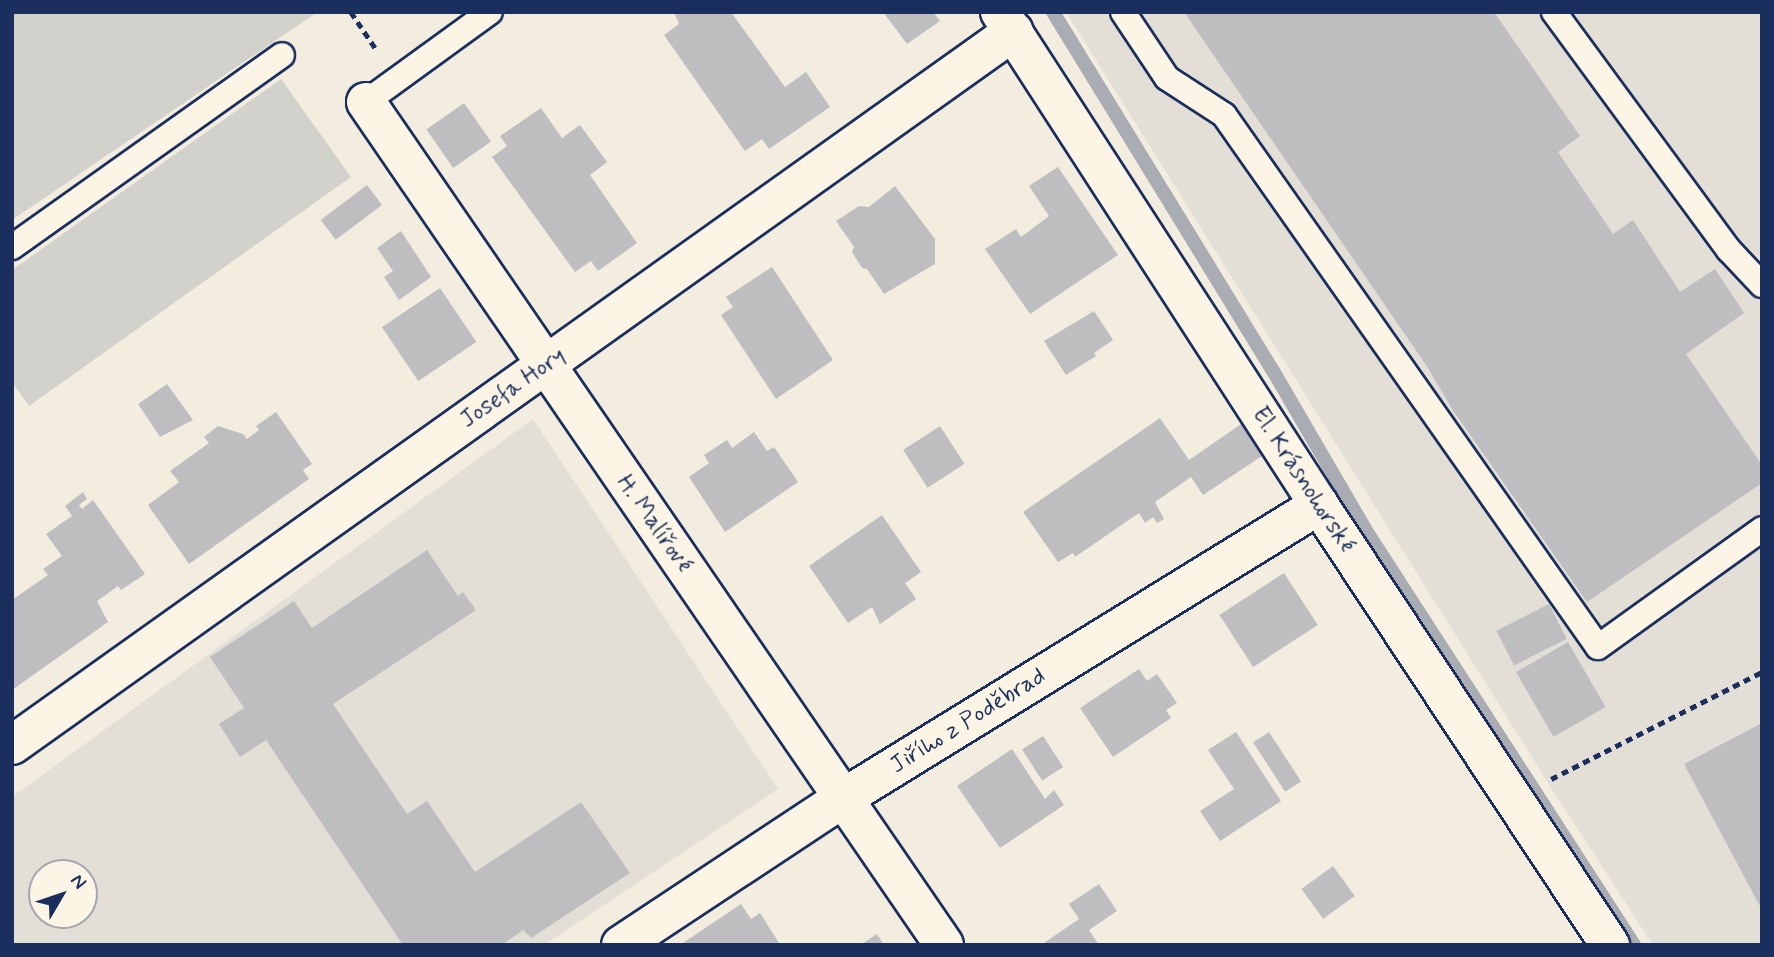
<!DOCTYPE html>
<html>
<head>
<meta charset="utf-8">
<style>
  body { margin:0 }
  #map { position:relative; width:1774px; height:957px; overflow:hidden; background:#f3ede0; font-family:Mynerve,sans-serif }
  div>[style] { position:absolute }
  .built>* { inset:0; background:#e3dfd6 }
  .green>* { inset:0; background:#d3d1cc }
  .stream>* { height:14px; margin:-7px; padding:0 7px; transform-origin:7px; border-radius:7px; background:#a9acb3 }
  .building>* { inset:0; background:#bebec0; transform-origin:0 0 }
  .path>* { height:4.5px; margin-top:-2.25px; transform-origin:0; background:repeating-linear-gradient(90deg,#1b2f5e 0 7px,transparent 0 12px) }
  .roads { filter:drop-shadow(2px 0 #1b2f5e) drop-shadow(-2px 0 #1b2f5e) drop-shadow(0 2px #1b2f5e) drop-shadow(0 -2px #1b2f5e) }
  .lane>* { height:24px; margin:-12px; padding:0 12px; transform-origin:12px; border-radius:12px; background:#fcf5e5 }
  .street>* { height:38px; margin:-19px; padding:0 19px; transform-origin:19px; border-radius:19px; background:#fcf5e5 }
  span { translate:-50% -50%; white-space:nowrap; text-align:center; line-height:1.15; -webkit-text-stroke:5px #fcf5e5; paint-order:stroke }
  .street-label { font-size:24px; color:#1b2f5e }
  .frame { position:absolute; inset:0; border:14px solid #1b2f5e; pointer-events:none }
  .north { position:absolute; left:28px; top:859px; width:70px; height:70px; box-sizing:border-box; background:#fcf5e5; border:2px solid #a2a6af; border-radius:50%; rotate:51deg; font-size:19px; font-weight:700; line-height:28px; text-align:center; color:#1b2f5e }
  .north::after { content:''; display:block; margin:auto; width:24px; height:32px; background:#1b2f5e; clip-path:polygon(50% 0,100% 100%,50% 72%,0 100%) }
</style>
</head>
<body>
<div id="map">
  <div class="built">
    <i style="clip-path:polygon(1066px 12px,1762px 12px,1762px 945px,1653px 945px,1555px 794px)"></i>
    <i style="clip-path:polygon(evenodd,533px 419px,778px 789px,544px 945px,12px 945px,12px 797px,533px 419px,42px 873px,84px 873px,84px 915px,42px 915px,42px 873px)"></i>
  </div>
  <div class="green">
    <i style="clip-path:polygon(12px 12px,315px 12px,316px 13px,12px 220px)"></i>
    <i style="clip-path:polygon(281px 79px,351px 177px,29px 406px,12px 382px,12px 270px)"></i>
  </div>
  <div class="stream">
    <i style="left:1053px;top:12px;width:419px;rotate:58.5deg"></i>
    <i style="left:1272px;top:369px;width:185px;rotate:59.8deg"></i>
    <i style="left:1365px;top:529px;width:495px;rotate:57.1deg"></i>
  </div>
  <div class="building">
    <i style="clip-path:polygon(674px 12px,731px 12px,785px 87px,806px 72px,830px 107px,769px 149px,762px 139px,745px 151px,664px 35px,679px 24px)"></i>
    <i style="clip-path:polygon(883px 12px,933px 12px,940px 21px,907px 44px)"></i>
    <i style="clip-path:polygon(1184px 12px,1494px 12px,1580px 136px,1558px 152px,1613px 234px,1633px 220px,1680px 292px,1715px 269px,1744px 313px,1686px 354px,1762px 465px,1762px 483px,1587px 602px,1452px 409px,1428px 368px)"></i>
    <i style="left:464px;top:103px;width:47px;height:46px;rotate:55deg"></i>
    <i style="clip-path:polygon(541px 108px,562px 138px,580px 125px,607px 162px,590px 175px,637px 243px,598px 271px,591px 261px,575px 272px,492px 157px,507px 146px,500px 136px)"></i>
    <i style="clip-path:polygon(1058px 167px,1118px 255px,1030px 314px,985px 249px,1016px 229px,1021px 237px,1049px 216px,1029px 186px)"></i>
    <i style="left:367px;top:185px;width:25px;height:58px;rotate:53deg"></i>
    <i style="clip-path:polygon(895px 186px,935px 239px,935px 264px,884px 294px,867px 269px,862px 268px,852px 252px,854px 247px,836px 221px,859px 206px,869px 207px)"></i>
    <i style="clip-path:polygon(401px 231px,431px 277px,399px 300px,384px 277px,393px 271px,377px 248px)"></i>
    <i style="clip-path:polygon(772px 267px,833px 360px,776px 399px,721px 315px,733px 307px,726px 297px)"></i>
    <i style="left:440px;top:288px;width:65px;height:70px;rotate:56deg"></i>
    <i style="clip-path:polygon(1094px 311px,1113px 340px,1094px 353px,1096px 356px,1066px 375px,1044px 341px)"></i>
    <i style="clip-path:polygon(167px 384px,193px 420px,160px 437px,138px 404px)"></i>
    <i style="clip-path:polygon(276px 412px,312px 464px,303px 470px,309px 479px,189px 564px,148px 505px,179px 482px,170px 471px,209px 443px,204px 437px,218px 426px,243px 434px,247px 439px,259px 430px,256px 426px)"></i>
    <i style="clip-path:polygon(1160px 418px,1189px 460px,1247px 420px,1268px 452px,1203px 495px,1191px 477px,1155px 502px,1164px 519px,1157px 523px,1153px 517px,1145px 523px,1139px 513px,1075px 557px,1073px 553px,1058px 562px,1023px 512px)"></i>
    <i style="left:940px;top:426px;width:45px;height:44px;rotate:57deg"></i>
    <i style="clip-path:polygon(754px 432px,767px 451px,774px 447px,798px 482px,725px 532px,689px 477px,709px 463px,704px 455px,727px 440px,732px 448px)"></i>
    <i style="clip-path:polygon(83px 492px,87px 499px,79px 505px,82px 509px,93px 500px,145px 574px,121px 590px,118px 586px,97px 601px,108px 622px,12px 690px,12px 600px,48px 575px,43px 569px,62px 556px,46px 534px,72px 516px,65px 506px)"></i>
    <i style="clip-path:polygon(882px 515px,921px 572px,905px 583px,916px 599px,880px 624px,872px 607px,848px 623px,809px 566px)"></i>
    <i style="clip-path:polygon(427px 550px,458px 596px,463px 592px,476px 610px,333px 704px,407px 814px,427px 801px,475px 872px,581px 802px,630px 873px,531px 938px,523px 930px,502px 945px,403px 945px,266px 740px,240px 757px,219px 724px,244px 708px,210px 657px,294px 601px,312px 628px)"></i>
    <i style="left:1284px;top:573px;width:62px;height:77px;rotate:57deg"></i>
    <i style="left:1549px;top:604px;width:39px;height:59px;rotate:63deg"></i>
    <i style="left:1568px;top:642px;width:75px;height:60px;rotate:60deg"></i>
    <i style="clip-path:polygon(1139px 669px,1147px 681px,1157px 674px,1177px 703px,1166px 710px,1171px 718px,1113px 757px,1080px 708px)"></i>
    <i style="clip-path:polygon(1762px 723px,1762px 910px,1684px 764px)"></i>
    <i style="clip-path:polygon(1236px 732px,1281px 801px,1220px 841px,1200px 811px,1234px 789px,1208px 750px)"></i>
    <i style="left:1269px;top:732px;width:59px;height:19px;rotate:57deg"></i>
    <i style="left:1043px;top:736px;width:37px;height:25px;rotate:57deg"></i>
    <i style="clip-path:polygon(1012px 749px,1045px 799px,1054px 790px,1064px 805px,1000px 848px,957px 786px)"></i>
    <i style="left:1333px;top:866px;width:37px;height:39px;rotate:54deg"></i>
    <i style="clip-path:polygon(1099px 884px,1117px 911px,1089px 930px,1099px 945px,1041px 945px,1079px 919px,1069px 904px)"></i>
    <i style="clip-path:polygon(741px 904px,751px 919px,760px 913px,779px 943px,680px 945px)"></i>
    <i style="clip-path:polygon(877px 934px,884px 945px,860px 945px)"></i>
  </div>
  <div class="path">
    <i style="left:351px;top:12px;width:45px;rotate:56deg"></i>
    <i style="left:1551px;top:779px;width:237px;rotate:-26.9deg"></i>
  </div>
  <div class="roads">
    <div class="lane">
      <i style="left:1123px;top:12px;width:79px;rotate:56.3deg"></i>
      <i style="left:1167px;top:78px;width:68px;rotate:33deg"></i>
      <i style="left:1224px;top:115px;width:650px;rotate:54.89deg"></i>
      <i style="left:1598px;top:647px;width:202px;rotate:-35.7deg"></i>
      <i style="left:1554px;top:12px;width:295px;rotate:53.7deg"></i>
      <i style="left:1729px;top:250px;width:48px;rotate:46.7deg"></i>
      <i style="left:366px;top:102px;width:153px;rotate:-36deg"></i>
      <i style="left:12px;top:247px;width:331px;rotate:-35.4deg"></i>
    </div>
    <div class="street">
      <i style="left:1000px;top:12px;width:587px;rotate:57.09deg"></i>
      <i style="left:1319px;top:505px;width:528px;rotate:56.52deg"></i>
      <i style="left:366px;top:102px;width:1022px;rotate:55.56deg"></i>
      <i style="left:12px;top:745px;width:1230px;rotate:-35.47deg"></i>
      <i style="left:621px;top:945px;width:268px;rotate:-33.5deg"></i>
      <i style="left:845px;top:797px;width:557px;rotate:-31.63deg"></i>
    </div>
  </div>
  <div class="street-label">
    <span style="left:513px;top:388px;rotate:-35deg">Josefa Hory</span>
    <span style="left:1303px;top:480px;rotate:57deg">El. Krásnohorské</span>
    <span style="left:654px;top:524px;rotate:55deg">H. Malířové</span>
    <span style="left:968px;top:721px;rotate:-32deg">Jiřího z Poděbrad</span>
  </div>
  <div class="frame"></div>
  <div class="north">N</div>
</div>
</body>
</html>
